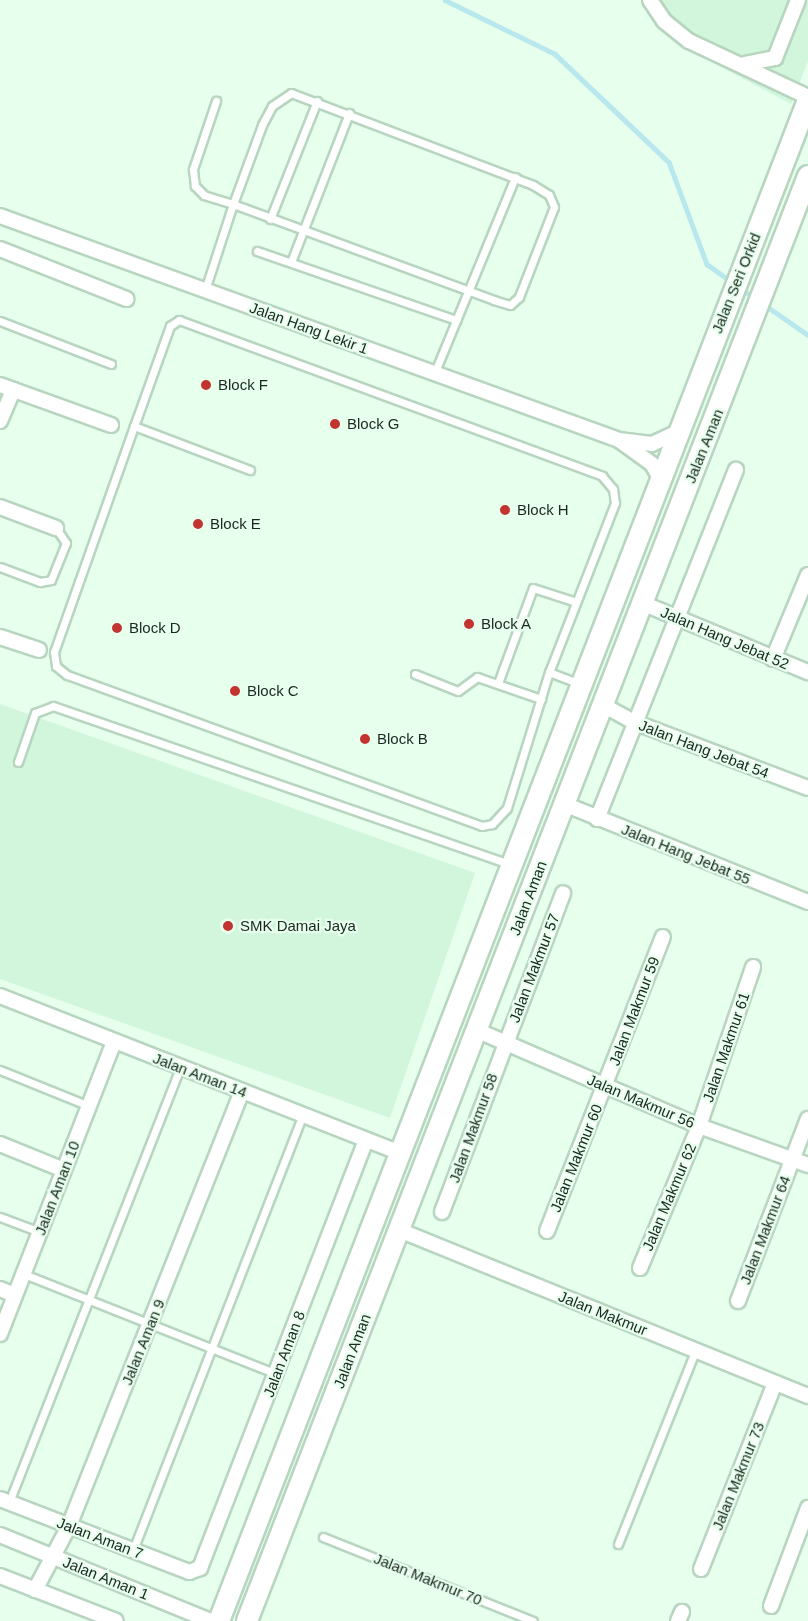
<!DOCTYPE html>
<html>
<head>
<meta charset="utf-8">
<style>
  body { margin:0 }
  #map { position:relative; width:808px; height:1621px; overflow:hidden; background:#e7ffed; font-family:Helvetica,sans-serif }
  div>[style] { position:absolute }
  .built>* { inset:0; background:#d1f6db }
  .stream>* { height:4.5px; margin:-2.25px; padding:0 2.25px; transform-origin:2.25px; border-radius:2.25px; background:#b8e8ee }
  .roads { filter:drop-shadow(2px 0 #b7d5bf) drop-shadow(-2px 0 #b7d5bf) drop-shadow(0 2px #b7d5bf) drop-shadow(0 -2px #b7d5bf) }
  .lane>* { height:7px; margin:-3.5px; padding:0 3.5px; transform-origin:3.5px; border-radius:3.5px; background:#fff }
  .street>* { height:14px; margin:-7px; padding:0 7px; transform-origin:7px; border-radius:7px; background:#fff }
  .secondary>* { height:20px; margin:-10px; padding:0 10px; transform-origin:10px; border-radius:10px; background:#fff }
  .dots>* { width:16px; height:16px; translate:-50% -50%; box-sizing:border-box; border:3px solid #e7ffed; border-radius:50% }
  span { translate:-50% -50%; white-space:nowrap; text-align:center; line-height:1.15; -webkit-text-stroke:4.5px #e7ffed; paint-order:stroke }
  .street-label { font-size:15px; color:#1c271f }
  .poi-label { font-size:15px; color:#1c271f }
  .left { translate:0 -50%; text-align:left }
</style>
</head>
<body>
<div id="map">
  <div class="built">
    <i style="clip-path:polygon(641px 0,808px 0,808px 61px,791px 104px,682px 46px,655px 25px)"></i>
    <i style="clip-path:polygon(0 704px,475px 873px,390px 1118px,0 979px)"></i>
  </div>
  <div class="stream">
    <i style="left:445px;top:0;width:123px;rotate:26.1deg"></i>
    <i style="left:555px;top:54px;width:157px;rotate:43.5deg"></i>
    <i style="left:669px;top:162px;width:109px;rotate:69.6deg"></i>
    <i style="left:707px;top:264px;width:32px;rotate:36deg"></i>
    <i style="left:740px;top:288px;width:18px;rotate:34deg"></i>
    <i style="left:765px;top:305px;width:52px;rotate:34.9deg"></i>
  </div>
  <div class="roads">
    <div class="lane">
      <i style="left:270px;top:219px;width:127px;rotate:-68.3deg"></i>
      <i style="left:257px;top:251px;width:211px;rotate:19.1deg"></i>
      <i style="left:291px;top:262px;width:160px;rotate:-68.7deg"></i>
      <i style="left:205px;top:290px;width:90px;rotate:-72deg"></i>
      <i style="left:233px;top:204px;width:84px;rotate:-69.8deg"></i>
      <i style="left:262px;top:125px;width:21px;rotate:-62deg"></i>
      <i style="left:272px;top:106px;width:23px;rotate:-34deg"></i>
      <i style="left:291px;top:93px;width:259px;rotate:20.8deg"></i>
      <i style="left:533px;top:185px;width:19px;rotate:32deg"></i>
      <i style="left:549px;top:195px;width:13px;rotate:67deg"></i>
      <i style="left:554px;top:207px;width:97px;rotate:111.3deg"></i>
      <i style="left:519px;top:297px;width:12px;rotate:138deg"></i>
      <i style="left:510px;top:305px;width:17px;rotate:-163deg"></i>
      <i style="left:494px;top:300px;width:278px;rotate:-159.8deg"></i>
      <i style="left:233px;top:204px;width:30px;rotate:-163deg"></i>
      <i style="left:204px;top:195px;width:13px;rotate:-135deg"></i>
      <i style="left:195px;top:186px;width:17px;rotate:-97deg"></i>
      <i style="left:193px;top:169px;width:72px;rotate:-71.3deg"></i>
      <i style="left:179px;top:320px;width:451px;rotate:20.2deg"></i>
      <i style="left:602px;top:476px;width:17px;rotate:50deg"></i>
      <i style="left:613px;top:489px;width:14px;rotate:82deg"></i>
      <i style="left:615px;top:503px;width:181px;rotate:111.3deg"></i>
      <i style="left:549px;top:672px;width:142px;rotate:107.2deg"></i>
      <i style="left:507px;top:808px;width:22px;rotate:133deg"></i>
      <i style="left:492px;top:824px;width:10px;rotate:169deg"></i>
      <i style="left:482px;top:826px;width:442px;rotate:-160deg"></i>
      <i style="left:67px;top:675px;width:14px;rotate:-141deg"></i>
      <i style="left:56px;top:666px;width:14px;rotate:-98deg"></i>
      <i style="left:54px;top:652px;width:248px;rotate:-70.5deg"></i>
      <i style="left:137px;top:418px;width:98px;rotate:-70.3deg"></i>
      <i style="left:170px;top:326px;width:11px;rotate:-34deg"></i>
      <i style="left:0;top:321px;width:119px;rotate:21.2deg"></i>
      <i style="left:434px;top:374px;width:213px;rotate:-67.6deg"></i>
      <i style="left:134px;top:426px;width:124px;rotate:20.8deg"></i>
      <i style="left:0;top:567px;width:43px;rotate:20.6deg"></i>
      <i style="left:40px;top:582px;width:11px;rotate:-10deg"></i>
      <i style="left:51px;top:580px;width:40px;rotate:-68deg"></i>
      <i style="left:66px;top:543px;width:18px;rotate:-124deg"></i>
      <i style="left:549px;top:672px;width:34px;rotate:21deg"></i>
      <i style="left:415px;top:674px;width:46px;rotate:21.6deg"></i>
      <i style="left:458px;top:691px;width:24px;rotate:-36deg"></i>
      <i style="left:477px;top:677px;width:68px;rotate:19deg"></i>
      <i style="left:498px;top:683px;width:101px;rotate:-69.8deg"></i>
      <i style="left:533px;top:588px;width:45px;rotate:18deg"></i>
      <i style="left:18px;top:762px;width:52px;rotate:-70.9deg"></i>
      <i style="left:35px;top:713px;width:19px;rotate:-21deg"></i>
      <i style="left:53px;top:706px;width:485px;rotate:19.1deg"></i>
      <i style="left:0;top:1070px;width:96px;rotate:22deg"></i>
      <i style="left:0;top:1217px;width:43px;rotate:20.6deg"></i>
      <i style="left:24px;top:1274px;width:271px;rotate:21.6deg"></i>
      <i style="left:9px;top:1502px;width:467px;rotate:-68.5deg"></i>
      <i style="left:323px;top:1537px;width:226px;rotate:21.8deg"></i>
      <i style="left:618px;top:1544px;width:208px;rotate:-68.2deg"></i>
      <i style="left:133px;top:1550px;width:467px;rotate:-68.7deg"></i>
    </div>
    <div class="street">
      <i style="left:650px;top:0;width:25px;rotate:56deg"></i>
      <i style="left:664px;top:21px;width:32px;rotate:39deg"></i>
      <i style="left:689px;top:41px;width:132px;rotate:25.2deg"></i>
      <i style="left:744px;top:64px;width:32px;rotate:-11deg"></i>
      <i style="left:775px;top:58px;width:62px;rotate:-68.4deg"></i>
      <i style="left:0;top:216px;width:658px;rotate:19.89deg"></i>
      <i style="left:619px;top:440px;width:33px;rotate:7deg"></i>
      <i style="left:652px;top:444px;width:29px;rotate:-25deg"></i>
      <i style="left:0;top:249px;width:136px;rotate:21.6deg"></i>
      <i style="left:0;top:385px;width:118px;rotate:19.8deg"></i>
      <i style="left:0;top:421px;width:34px;rotate:-67deg"></i>
      <i style="left:619px;top:440px;width:41px;rotate:36deg"></i>
      <i style="left:652px;top:464px;width:16px;rotate:60deg"></i>
      <i style="left:0;top:507px;width:60px;rotate:20.6deg"></i>
      <i style="left:642px;top:603px;width:180px;rotate:22.6deg"></i>
      <i style="left:0;top:637px;width:41px;rotate:18.4deg"></i>
      <i style="left:773px;top:659px;width:91px;rotate:-67.4deg"></i>
      <i style="left:603px;top:705px;width:35px;rotate:29deg"></i>
      <i style="left:634px;top:722px;width:186px;rotate:20.8deg"></i>
      <i style="left:564px;top:804px;width:263px;rotate:21.9deg"></i>
      <i style="left:597px;top:819px;width:376px;rotate:-68.3deg"></i>
      <i style="left:0;top:996px;width:430px;rotate:21.4deg"></i>
      <i style="left:476px;top:1030px;width:243px;rotate:23.3deg"></i>
      <i style="left:699px;top:1126px;width:116px;rotate:19.7deg"></i>
      <i style="left:0;top:1144px;width:69px;rotate:22.1deg"></i>
      <i style="left:442px;top:1212px;width:341px;rotate:-69.2deg"></i>
      <i style="left:399px;top:1230px;width:441px;rotate:22.1deg"></i>
      <i style="left:547px;top:1231px;width:316px;rotate:-68.5deg"></i>
      <i style="left:640px;top:1268px;width:154px;rotate:-67.4deg"></i>
      <i style="left:699px;top:1126px;width:168px;rotate:-71.2deg"></i>
      <i style="left:0;top:1289px;width:16px;rotate:22deg"></i>
      <i style="left:738px;top:1301px;width:195px;rotate:-69deg"></i>
      <i style="left:0;top:1334px;width:314px;rotate:-68.7deg"></i>
      <i style="left:0;top:1499px;width:203px;rotate:21.1deg"></i>
      <i style="left:189px;top:1572px;width:12px;rotate:-20deg"></i>
      <i style="left:200px;top:1568px;width:459px;rotate:-68.8deg"></i>
      <i style="left:0;top:1535px;width:228px;rotate:22.2deg"></i>
      <i style="left:701px;top:1569px;width:200px;rotate:-68.3deg"></i>
      <i style="left:0;top:1576px;width:124px;rotate:21.2deg"></i>
      <i style="left:35px;top:1590px;width:72px;rotate:-62deg"></i>
      <i style="left:69px;top:1526px;width:468px;rotate:-68.3deg"></i>
      <i style="left:771px;top:1606px;width:105px;rotate:-69.3deg"></i>
      <i style="left:678px;top:1621px;width:10px;rotate:-66deg"></i>
    </div>
    <div class="secondary">
      <i style="left:219px;top:1621px;width:1631px;rotate:-68.83deg"></i>
      <i style="left:247px;top:1621px;width:1550px;rotate:-68.78deg"></i>
    </div>
  </div>
  <div class="dots">
    <i style="left:206px;top:385px;background:#c33430"></i>
    <i style="left:335px;top:424px;background:#c33430"></i>
    <i style="left:505px;top:510px;background:#c33430"></i>
    <i style="left:198px;top:524px;background:#c33430"></i>
    <i style="left:469px;top:624px;background:#c33430"></i>
    <i style="left:117px;top:628px;background:#c33430"></i>
    <i style="left:235px;top:691px;background:#c33430"></i>
    <i style="left:365px;top:739px;background:#c33430"></i>
    <i style="left:228px;top:926px;background:#c33430"></i>
  </div>
  <div class="street-label">
    <span style="left:736px;top:283px;rotate:-68deg">Jalan Seri Orkid</span>
    <span style="left:309px;top:328px;rotate:20deg">Jalan Hang Lekir 1</span>
    <span style="left:704px;top:446px;rotate:-68deg">Jalan Aman</span>
    <span style="left:725px;top:638px;rotate:23deg">Jalan Hang Jebat 52</span>
    <span style="left:704px;top:749px;rotate:21deg">Jalan Hang Jebat 54</span>
    <span style="left:686px;top:854px;rotate:22deg">Jalan Hang Jebat 55</span>
    <span style="left:528px;top:898px;rotate:-69deg">Jalan Aman</span>
    <span style="left:534px;top:968px;rotate:-69deg">Jalan Makmur 57</span>
    <span style="left:634px;top:1011px;rotate:-69deg">Jalan Makmur 59</span>
    <span style="left:726px;top:1047px;rotate:-71deg">Jalan Makmur 61</span>
    <span style="left:200px;top:1075px;rotate:21deg">Jalan Aman 14</span>
    <span style="left:641px;top:1101px;rotate:23deg">Jalan Makmur 56</span>
    <span style="left:473px;top:1128px;rotate:-70deg">Jalan Makmur 58</span>
    <span style="left:576px;top:1158px;rotate:-68deg">Jalan Makmur 60</span>
    <span style="left:57px;top:1188px;rotate:-69deg">Jalan Aman 10</span>
    <span style="left:669px;top:1197px;rotate:-67deg">Jalan Makmur 62</span>
    <span style="left:765px;top:1230px;rotate:-69deg">Jalan Makmur 64</span>
    <span style="left:603px;top:1313px;rotate:22deg">Jalan Makmur</span>
    <span style="left:143px;top:1342px;rotate:-68deg">Jalan Aman 9</span>
    <span style="left:352px;top:1351px;rotate:-69deg">Jalan Aman</span>
    <span style="left:284px;top:1354px;rotate:-69deg">Jalan Aman 8</span>
    <span style="left:738px;top:1476px;rotate:-68deg">Jalan Makmur 73</span>
    <span style="left:100px;top:1538px;rotate:21deg">Jalan Aman 7</span>
    <span style="left:106px;top:1578px;rotate:22deg">Jalan Aman 1</span>
    <span style="left:428px;top:1579px;rotate:22deg">Jalan Makmur 70</span>
  </div>
  <div class="poi-label">
    <span class="left" style="left:218px;top:385px">Block F</span>
    <span class="left" style="left:347px;top:424px">Block G</span>
    <span class="left" style="left:517px;top:510px">Block H</span>
    <span class="left" style="left:210px;top:524px">Block E</span>
    <span class="left" style="left:481px;top:624px">Block A</span>
    <span class="left" style="left:129px;top:628px">Block D</span>
    <span class="left" style="left:247px;top:691px">Block C</span>
    <span class="left" style="left:377px;top:739px">Block B</span>
    <span class="left" style="left:240px;top:926px">SMK Damai Jaya</span>
  </div>
</div>
</body>
</html>
